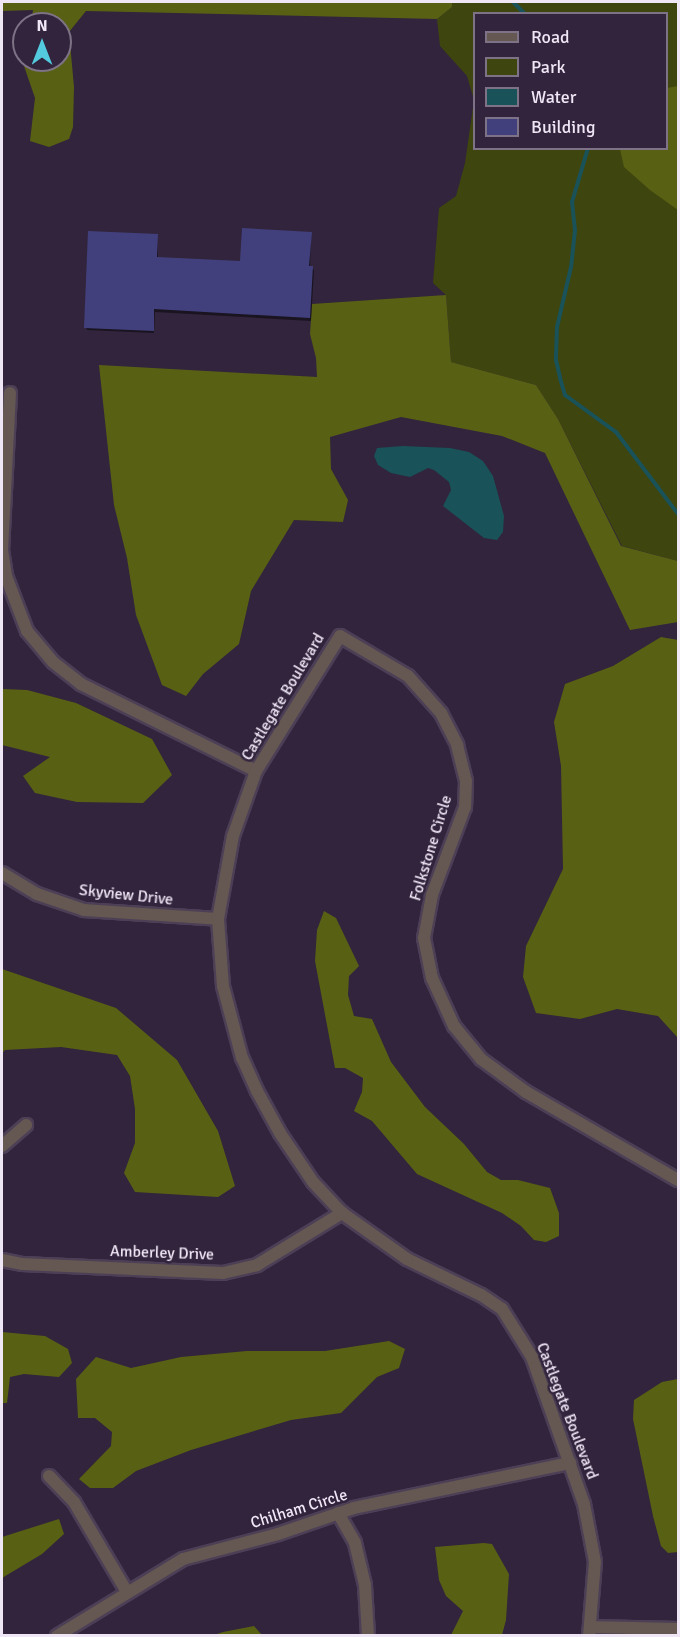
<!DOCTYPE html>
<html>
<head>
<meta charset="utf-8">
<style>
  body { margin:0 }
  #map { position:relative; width:680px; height:1637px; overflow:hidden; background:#31243c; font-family:Signika,sans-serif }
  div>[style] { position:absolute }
  .green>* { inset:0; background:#3f450e }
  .forest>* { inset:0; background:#586113 }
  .water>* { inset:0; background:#195259 }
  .shadow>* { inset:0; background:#0007 }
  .stream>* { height:4px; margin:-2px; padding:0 2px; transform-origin:2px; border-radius:2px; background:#195259 }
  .building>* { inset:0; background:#41407c }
  .roads { filter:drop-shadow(2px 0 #4c3f56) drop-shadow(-2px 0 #4c3f56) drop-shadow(0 2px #4c3f56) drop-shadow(0 -2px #4c3f56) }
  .street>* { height:12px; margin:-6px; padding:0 6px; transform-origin:6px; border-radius:6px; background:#655751 }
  span { translate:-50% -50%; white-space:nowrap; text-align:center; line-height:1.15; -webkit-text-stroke:5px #31243c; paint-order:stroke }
  .street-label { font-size:16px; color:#efe6f6 }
  .frame { position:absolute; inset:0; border:3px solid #efe6f6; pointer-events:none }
  .legend { position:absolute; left:473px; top:12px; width:195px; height:138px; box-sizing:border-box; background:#31243c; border:2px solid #7d7286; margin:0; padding:8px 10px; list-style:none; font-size:18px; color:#efe6f6 }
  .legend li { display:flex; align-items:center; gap:12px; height:30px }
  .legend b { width:30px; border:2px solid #7d7286 }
  .north { position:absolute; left:12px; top:12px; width:60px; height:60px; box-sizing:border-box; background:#31243c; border:2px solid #7d7286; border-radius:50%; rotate:0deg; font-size:16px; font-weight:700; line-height:24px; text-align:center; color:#efe6f6 }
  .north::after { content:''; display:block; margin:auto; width:21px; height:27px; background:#54cade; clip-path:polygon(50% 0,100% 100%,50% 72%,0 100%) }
</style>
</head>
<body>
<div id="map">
  <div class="green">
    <i style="clip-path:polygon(evenodd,452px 2px,678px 2px,678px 561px,622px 546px,558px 419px,536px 385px,451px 362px,446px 295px,433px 283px,439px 208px,456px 196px,465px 163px,474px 100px,467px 76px,440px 46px,437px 19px,452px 7px,452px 2px,474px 14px,666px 14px,666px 148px,474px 148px,474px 14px)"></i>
  </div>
  <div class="forest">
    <i style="clip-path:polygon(2px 2px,452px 2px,452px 7px,437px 19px,86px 11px,69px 32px,74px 87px,73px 127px,69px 139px,49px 147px,30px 141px,35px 98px,24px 66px,25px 60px,60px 60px,60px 24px,31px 24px,33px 10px,2px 11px)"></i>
    <i style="clip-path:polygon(678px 86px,678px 210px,650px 190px,624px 167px,620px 149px,666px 148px,667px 88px)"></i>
    <i style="clip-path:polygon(446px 295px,451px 362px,536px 385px,558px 419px,621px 546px,678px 561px,678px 622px,630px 630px,545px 453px,502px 436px,401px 417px,330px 437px,331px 469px,348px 500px,343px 522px,294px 520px,251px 591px,239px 644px,203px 674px,186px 696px,162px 685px,136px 615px,127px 558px,114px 505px,99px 365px,317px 377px,316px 358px,310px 334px,312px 304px)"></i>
    <i style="clip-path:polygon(661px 637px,678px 640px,678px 1038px,658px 1016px,617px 1009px,580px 1019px,536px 1013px,523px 977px,526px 946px,563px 869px,561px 766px,554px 722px,565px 684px,613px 666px)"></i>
    <i style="clip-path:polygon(2px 689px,27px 690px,76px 703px,152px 739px,172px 775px,143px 803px,77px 802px,35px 793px,23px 776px,50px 757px,2px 745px)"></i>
    <i style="clip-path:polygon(324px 911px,336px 918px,359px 966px,349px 976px,348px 995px,354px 1016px,372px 1019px,391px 1062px,425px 1107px,464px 1144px,487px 1172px,501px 1180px,518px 1180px,550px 1188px,559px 1213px,559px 1236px,546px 1242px,534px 1240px,521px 1226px,502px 1213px,417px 1174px,372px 1121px,354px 1111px,362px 1092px,363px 1078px,345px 1068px,335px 1068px,315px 961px,317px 930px)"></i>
    <i style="clip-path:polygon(2px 969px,116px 1008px,177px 1060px,218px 1131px,235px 1186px,218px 1197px,135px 1192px,124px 1173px,135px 1143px,135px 1109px,130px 1076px,117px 1055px,61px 1047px,5px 1050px,2px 1053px)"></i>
    <i style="clip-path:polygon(2px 1332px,45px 1336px,68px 1349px,72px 1363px,59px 1377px,24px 1374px,10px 1377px,7px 1403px,2px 1403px)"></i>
    <i style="clip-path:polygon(389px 1341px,405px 1349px,399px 1368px,377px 1377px,341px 1413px,291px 1420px,191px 1450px,136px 1471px,113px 1488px,90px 1488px,79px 1479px,111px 1446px,112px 1432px,95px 1418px,78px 1418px,76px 1379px,96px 1357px,131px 1368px,181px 1357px,247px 1351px,325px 1351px)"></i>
    <i style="clip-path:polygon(678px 1379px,678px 1552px,668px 1553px,661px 1546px,653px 1516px,633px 1419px,634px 1400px,662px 1382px)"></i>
    <i style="clip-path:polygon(59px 1519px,64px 1534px,42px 1554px,2px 1578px,2px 1537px)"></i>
    <i style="clip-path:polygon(484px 1543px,492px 1544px,509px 1574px,506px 1620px,502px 1635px,451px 1635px,463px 1611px,446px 1596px,439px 1580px,435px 1547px)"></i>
    <i style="clip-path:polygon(254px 1626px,262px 1635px,214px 1635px,223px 1632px)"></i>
  </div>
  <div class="water">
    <i style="clip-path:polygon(403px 446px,450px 448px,469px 452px,483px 461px,493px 476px,504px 516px,503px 532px,497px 540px,484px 538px,443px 506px,451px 490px,449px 482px,434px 470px,428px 468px,410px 477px,391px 473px,378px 465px,374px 456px,377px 448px)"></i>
  </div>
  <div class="shadow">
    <i style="clip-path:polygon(311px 234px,310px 267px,314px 270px,311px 321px,155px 312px,154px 333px,87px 330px,86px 327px,157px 235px,158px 258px,241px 262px)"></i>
  </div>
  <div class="stream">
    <i style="left:513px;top:2px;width:17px;rotate:45deg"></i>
    <i style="left:588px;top:148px;width:56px;rotate:106.5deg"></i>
    <i style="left:572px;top:202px;width:28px;rotate:84deg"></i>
    <i style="left:575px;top:230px;width:37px;rotate:96deg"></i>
    <i style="left:571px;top:267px;width:62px;rotate:103.1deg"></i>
    <i style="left:557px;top:327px;width:33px;rotate:92deg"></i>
    <i style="left:556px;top:360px;width:18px;rotate:77deg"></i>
    <i style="left:560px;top:378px;width:18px;rotate:74deg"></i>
    <i style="left:565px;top:395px;width:63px;rotate:36deg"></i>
    <i style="left:616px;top:432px;width:103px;rotate:52.9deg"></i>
  </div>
  <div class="building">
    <i style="clip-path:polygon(242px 228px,312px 232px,309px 266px,313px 266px,310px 318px,154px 309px,154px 331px,84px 328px,88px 231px,158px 234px,157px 257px,240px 261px)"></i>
  </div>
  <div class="roads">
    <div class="street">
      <i style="left:10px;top:393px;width:157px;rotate:92.9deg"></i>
      <i style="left:2px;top:550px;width:26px;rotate:81deg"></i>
      <i style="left:6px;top:576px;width:59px;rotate:69.1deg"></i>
      <i style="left:27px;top:631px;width:40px;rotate:50deg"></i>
      <i style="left:53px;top:662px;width:36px;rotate:38deg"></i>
      <i style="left:81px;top:684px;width:195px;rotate:26.4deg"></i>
      <i style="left:2px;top:873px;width:41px;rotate:31deg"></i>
      <i style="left:37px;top:894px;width:50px;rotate:18.8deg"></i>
      <i style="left:84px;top:910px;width:134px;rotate:3.8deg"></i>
      <i style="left:2px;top:1146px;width:32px;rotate:-41deg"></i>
      <i style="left:2px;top:1260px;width:20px;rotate:11deg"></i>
      <i style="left:22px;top:1264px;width:201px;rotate:2.6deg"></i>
      <i style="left:223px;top:1273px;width:35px;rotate:-13deg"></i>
      <i style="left:257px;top:1265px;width:100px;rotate:-31.5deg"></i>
      <i style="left:49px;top:1476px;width:36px;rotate:46deg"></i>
      <i style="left:74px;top:1502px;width:104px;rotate:59.5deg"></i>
      <i style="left:338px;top:1513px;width:34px;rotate:60deg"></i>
      <i style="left:355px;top:1543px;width:43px;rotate:76.6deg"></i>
      <i style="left:365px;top:1585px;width:51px;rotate:86.6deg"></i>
      <i style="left:590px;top:1627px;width:88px;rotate:1.3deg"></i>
      <i style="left:57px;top:1636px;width:148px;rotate:-31.4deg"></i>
      <i style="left:183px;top:1559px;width:98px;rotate:-14.7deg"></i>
      <i style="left:278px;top:1534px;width:80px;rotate:-18.9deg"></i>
      <i style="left:354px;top:1508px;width:221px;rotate:-11.8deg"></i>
      <i style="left:589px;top:1636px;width:74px;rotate:-85.4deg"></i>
      <i style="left:595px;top:1562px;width:59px;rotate:-100.7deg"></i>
      <i style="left:584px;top:1504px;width:156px;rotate:-109.5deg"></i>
      <i style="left:532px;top:1357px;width:57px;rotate:-122deg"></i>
      <i style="left:502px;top:1309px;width:25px;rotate:-146deg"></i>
      <i style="left:481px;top:1295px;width:82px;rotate:-154.1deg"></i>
      <i style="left:407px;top:1259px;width:80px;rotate:-144.7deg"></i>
      <i style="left:342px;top:1213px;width:42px;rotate:-133.1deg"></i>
      <i style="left:313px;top:1182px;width:59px;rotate:-124deg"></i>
      <i style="left:280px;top:1133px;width:48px;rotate:-118.7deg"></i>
      <i style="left:257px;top:1091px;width:36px;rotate:-114deg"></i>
      <i style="left:242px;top:1058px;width:74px;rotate:-104.8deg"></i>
      <i style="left:223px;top:986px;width:67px;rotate:-94.3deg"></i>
      <i style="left:218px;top:919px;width:84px;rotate:-79.8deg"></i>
      <i style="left:233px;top:836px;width:69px;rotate:-70.5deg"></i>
      <i style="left:256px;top:771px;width:159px;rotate:-58.1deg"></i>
      <i style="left:340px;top:636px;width:79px;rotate:30.5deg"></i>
      <i style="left:408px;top:676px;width:50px;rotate:48.3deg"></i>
      <i style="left:441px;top:713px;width:36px;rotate:63deg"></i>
      <i style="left:457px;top:745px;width:37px;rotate:76deg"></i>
      <i style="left:466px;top:781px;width:26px;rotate:92deg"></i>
      <i style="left:465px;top:807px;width:94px;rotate:110.6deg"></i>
      <i style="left:432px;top:895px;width:44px;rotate:100.5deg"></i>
      <i style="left:424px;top:938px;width:41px;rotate:78.7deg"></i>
      <i style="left:432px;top:978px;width:53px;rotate:65.4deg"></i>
      <i style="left:454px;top:1026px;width:43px;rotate:50.7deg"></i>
      <i style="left:481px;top:1059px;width:56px;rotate:36.3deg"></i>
      <i style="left:526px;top:1092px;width:176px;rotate:30.1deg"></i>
    </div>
  </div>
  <div class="street-label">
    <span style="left:283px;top:697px;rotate:-59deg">Castlegate Boulevard</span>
    <span style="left:431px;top:848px;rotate:-73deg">Folkstone Circle</span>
    <span style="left:126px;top:895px;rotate:6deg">Skyview Drive</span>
    <span style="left:162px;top:1253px;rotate:2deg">Amberley Drive</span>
    <span style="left:567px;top:1411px;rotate:69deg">Castlegate Boulevard</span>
    <span style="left:299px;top:1509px;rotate:-17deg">Chilham Circle</span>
  </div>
  <div class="frame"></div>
  <ul class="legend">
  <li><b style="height:8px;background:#655751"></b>Road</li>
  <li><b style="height:16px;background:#3f450e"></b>Park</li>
  <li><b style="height:16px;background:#195259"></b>Water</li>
  <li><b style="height:16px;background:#41407c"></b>Building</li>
  </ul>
  <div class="north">N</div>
</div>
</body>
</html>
